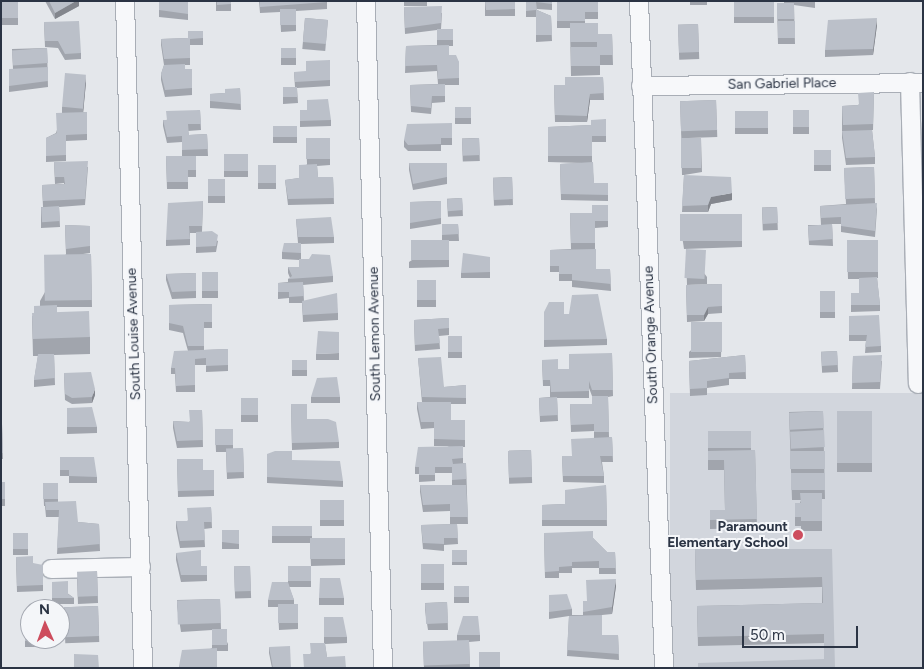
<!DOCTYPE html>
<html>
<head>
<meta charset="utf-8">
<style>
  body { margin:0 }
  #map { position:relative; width:924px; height:669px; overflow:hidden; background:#e4e7eb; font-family:Figtree,sans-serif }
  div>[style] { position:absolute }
  .built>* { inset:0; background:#d2d6dd; transform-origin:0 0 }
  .roads { filter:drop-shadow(1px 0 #a9aeb6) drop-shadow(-1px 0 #a9aeb6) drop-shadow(0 1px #a9aeb6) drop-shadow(0 -1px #a9aeb6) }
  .minor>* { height:18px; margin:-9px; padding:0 9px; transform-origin:9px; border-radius:9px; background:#f7f8fa }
  .wall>* { inset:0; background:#a1a5ad; transform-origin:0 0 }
  .shaded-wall>* { inset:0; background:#83868d }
  .building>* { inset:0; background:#bbc0c9; transform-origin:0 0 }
  .dots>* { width:14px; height:14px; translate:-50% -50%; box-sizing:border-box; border:2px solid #f4f6f9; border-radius:50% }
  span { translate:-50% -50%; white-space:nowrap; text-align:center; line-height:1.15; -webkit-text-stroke:4px #f4f6f9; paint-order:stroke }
  .street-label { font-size:14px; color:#2b3444 }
  .poi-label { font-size:14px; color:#2b3444; font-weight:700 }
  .right { translate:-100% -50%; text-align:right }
  .frame { position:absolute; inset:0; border:2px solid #2b3444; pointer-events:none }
  .north { position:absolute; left:20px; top:599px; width:50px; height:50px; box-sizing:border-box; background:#f4f6f9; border:1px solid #a4a8b1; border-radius:50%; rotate:358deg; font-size:14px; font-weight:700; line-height:20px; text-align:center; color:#2b3444 }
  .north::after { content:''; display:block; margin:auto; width:18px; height:22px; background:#cd4c5d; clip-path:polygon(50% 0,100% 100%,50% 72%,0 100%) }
  .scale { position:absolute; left:742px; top:626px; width:116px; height:22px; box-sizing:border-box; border:2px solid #2b3444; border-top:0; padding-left:6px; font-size:15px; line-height:18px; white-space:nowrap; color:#2b3444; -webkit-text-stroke:4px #f4f6f9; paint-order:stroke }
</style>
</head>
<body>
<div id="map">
  <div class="built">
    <i style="left:923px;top:393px;width:275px;height:253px;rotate:90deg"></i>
  </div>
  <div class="roads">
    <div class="minor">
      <i style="left:125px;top:1px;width:667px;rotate:88.45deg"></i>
      <i style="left:366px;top:1px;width:667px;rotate:88.54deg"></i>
      <i style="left:639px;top:1px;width:667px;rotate:87.85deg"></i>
      <i style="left:910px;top:82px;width:302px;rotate:88.5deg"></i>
      <i style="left:641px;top:86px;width:282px;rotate:-0.6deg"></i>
      <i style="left:51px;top:569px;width:90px;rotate:-1.3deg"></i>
    </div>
  </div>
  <div class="wall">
    <i style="left:1px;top:1px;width:17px;height:24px"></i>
    <i style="clip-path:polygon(45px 1px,79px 1px,79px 6px,55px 19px)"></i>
    <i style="clip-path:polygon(159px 1px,188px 1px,188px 20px,159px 17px)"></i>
    <i style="left:216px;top:1px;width:15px;height:10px"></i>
    <i style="clip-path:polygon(259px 1px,327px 1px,327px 9px,296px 11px,296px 31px,281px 32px,280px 12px,260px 13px)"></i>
    <i style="left:404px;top:1px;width:23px;height:5px"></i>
    <i style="left:485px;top:1px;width:30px;height:15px"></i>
    <i style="clip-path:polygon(526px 1px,552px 1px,552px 10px,537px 9px,537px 10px,551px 16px,552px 41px,536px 42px,536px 17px,526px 17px)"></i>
    <i style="clip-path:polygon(567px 1px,598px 2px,598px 19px,585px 19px,585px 23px,598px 34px,612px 34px,613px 65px,600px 65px,600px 75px,571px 76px,570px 28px,557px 28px,557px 2px)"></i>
    <i style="left:690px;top:1px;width:17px;height:4px"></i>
    <i style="left:734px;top:1px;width:40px;height:22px"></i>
    <i style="clip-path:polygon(784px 1px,815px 1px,815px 8px,794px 5px,795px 44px,778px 44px,777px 4px,784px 3px)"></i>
    <i style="clip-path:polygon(404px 7px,442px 13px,441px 29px,453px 29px,453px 46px,449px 46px,449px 55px,459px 62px,459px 85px,445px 85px,445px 102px,432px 103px,431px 114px,411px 112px,410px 85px,438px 84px,437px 71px,405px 73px,406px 46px,437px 45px,437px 30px,405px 34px)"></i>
    <i style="left:305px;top:18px;width:23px;height:31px;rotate:5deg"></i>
    <i style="clip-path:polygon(44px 22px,81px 53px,81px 59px,65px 60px,58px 48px,45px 47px)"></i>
    <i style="left:698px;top:24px;width:35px;height:20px;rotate:88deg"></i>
    <i style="clip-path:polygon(877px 25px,873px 55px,825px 57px,825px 50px)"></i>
    <i style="clip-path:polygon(203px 31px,203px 45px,190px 45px,190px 65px,185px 65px,185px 69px,192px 69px,192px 95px,165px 97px,161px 80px,161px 74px,164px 65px,161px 45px,161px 39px,188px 38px)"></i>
    <i style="clip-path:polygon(47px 48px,48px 87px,9px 92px,9px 69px,13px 69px,12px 49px)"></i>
    <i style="left:281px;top:48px;width:15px;height:17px"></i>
    <i style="clip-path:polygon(330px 60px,330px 86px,297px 88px,298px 103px,283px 104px,283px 87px,295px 87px,294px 72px,306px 72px)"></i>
    <i style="clip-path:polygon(603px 77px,604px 100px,590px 100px,587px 122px,555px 122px,554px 85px,565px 85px)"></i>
    <i style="clip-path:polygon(86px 82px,83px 112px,87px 112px,87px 140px,66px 141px,66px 161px,46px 162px,46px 138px,56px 133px,62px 113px,62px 107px)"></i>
    <i style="clip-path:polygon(240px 88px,241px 110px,210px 108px,210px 94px,225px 93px)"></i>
    <i style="clip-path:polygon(874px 92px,873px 130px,872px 130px,875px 157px,875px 164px,846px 165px,842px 138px,842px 106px,858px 105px)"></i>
    <i style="left:716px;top:100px;width:37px;height:36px;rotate:88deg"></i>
    <i style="left:455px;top:107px;width:16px;height:17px"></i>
    <i style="clip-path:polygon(200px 110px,201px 130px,188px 131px,189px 135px,207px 134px,208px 156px,196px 156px,196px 177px,188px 177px,188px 189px,167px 189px,166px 156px,182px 156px,182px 142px,167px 143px,163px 126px,163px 120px,166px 120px)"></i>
    <i style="clip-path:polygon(300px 110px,331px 120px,331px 126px,300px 127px)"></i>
    <i style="left:793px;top:110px;width:16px;height:24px"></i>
    <i style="left:768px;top:111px;width:23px;height:33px;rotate:90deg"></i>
    <i style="clip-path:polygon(606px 119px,606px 142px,592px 142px,592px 162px,594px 183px,608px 183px,608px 201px,561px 200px,560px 164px,582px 163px,548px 162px,548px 127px,591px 125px)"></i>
    <i style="clip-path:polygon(452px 123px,452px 145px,441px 145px,441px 151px,408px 151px,404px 147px,404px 140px)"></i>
    <i style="clip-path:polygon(273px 126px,297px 136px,297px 143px,273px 143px)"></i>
    <i style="clip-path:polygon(306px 138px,330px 138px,330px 165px,317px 166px,318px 177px,333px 177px,334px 204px,288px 205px,285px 180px,299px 178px,307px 164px)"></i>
    <i style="left:479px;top:138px;width:23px;height:17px;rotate:88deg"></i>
    <i style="clip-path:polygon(681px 138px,701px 138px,702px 172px,684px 175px,732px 200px,711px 204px,708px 212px,682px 212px,684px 175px,682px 175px)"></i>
    <i style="left:831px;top:150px;width:21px;height:17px;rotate:90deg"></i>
    <i style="left:224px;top:154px;width:24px;height:23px"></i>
    <i style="clip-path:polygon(54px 162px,88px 167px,85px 205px,59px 207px,60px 227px,41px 228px,41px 207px,43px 207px,42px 185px,64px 184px,64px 183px,55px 184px)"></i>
    <i style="clip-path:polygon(409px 163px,447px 163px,447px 184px,413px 190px,409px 170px)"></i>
    <i style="left:258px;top:165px;width:18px;height:24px"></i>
    <i style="clip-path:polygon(874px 167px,875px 203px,877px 209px,875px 237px,841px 232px,841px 224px,832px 224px,833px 246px,809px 245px,808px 225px,821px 225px,820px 206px,846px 204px,844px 168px)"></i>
    <i style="left:512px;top:177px;width:28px;height:19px;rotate:88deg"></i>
    <i style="left:208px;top:179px;width:17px;height:24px"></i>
    <i style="left:462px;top:198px;width:18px;height:15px;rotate:87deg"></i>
    <i style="clip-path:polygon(203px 201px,202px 232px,218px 241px,216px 252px,196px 253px,196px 233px,190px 233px,190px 245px,166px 246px,166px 240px)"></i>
    <i style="clip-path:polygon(441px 201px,441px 224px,410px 229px,410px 202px)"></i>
    <i style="clip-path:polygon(608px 205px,608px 227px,595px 228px,595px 249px,596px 269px,610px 269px,611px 291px,572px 287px,572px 281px,559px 281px,559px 272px,550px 272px,550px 250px,571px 249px,570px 213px,592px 213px)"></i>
    <i style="left:777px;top:207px;width:23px;height:15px;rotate:88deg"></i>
    <i style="clip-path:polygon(742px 214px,742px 247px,684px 249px,680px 222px,680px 215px)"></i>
    <i style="clip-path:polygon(296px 219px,334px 237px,334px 243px,301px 244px,301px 259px,333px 276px,333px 282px,303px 285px,304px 301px,338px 313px,338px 320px,303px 322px,302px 303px,289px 303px,289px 298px,278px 299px,278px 283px,288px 282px,288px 279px,290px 278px,288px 273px,288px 267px,299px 267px,299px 260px,282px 259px,282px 252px,298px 243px)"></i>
    <i style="clip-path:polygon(442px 224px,458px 224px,459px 241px,449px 241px,449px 267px,409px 268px,409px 262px,442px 240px)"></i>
    <i style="clip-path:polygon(65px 225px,90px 226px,90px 253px,83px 254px,91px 254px,92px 307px,57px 307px,57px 313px,90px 337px,90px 354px,54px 355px,55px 385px,34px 387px,34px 380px,38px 356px,33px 356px,32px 316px,34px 316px,40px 306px,40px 301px,66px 254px)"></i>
    <i style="clip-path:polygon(878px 240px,878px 278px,877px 278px,880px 305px,880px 311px,851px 312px,851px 293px,859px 293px,859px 279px,848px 279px,847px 242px)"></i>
    <i style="clip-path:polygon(686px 249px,707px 277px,707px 284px,687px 285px)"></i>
    <i style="left:202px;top:272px;width:16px;height:26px"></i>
    <i style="left:490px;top:272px;width:6px;height:29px;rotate:90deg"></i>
    <i style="clip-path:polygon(196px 273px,196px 298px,172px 299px,166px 280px,166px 274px)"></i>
    <i style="left:417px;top:280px;width:19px;height:27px"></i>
    <i style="clip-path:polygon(722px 284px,722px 313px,708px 314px,704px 321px,687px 322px,686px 285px)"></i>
    <i style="left:835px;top:291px;width:27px;height:15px;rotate:90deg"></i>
    <i style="clip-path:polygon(212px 304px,212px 328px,204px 328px,204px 350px,228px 349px,228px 371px,206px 372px,206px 365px,195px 365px,195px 392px,176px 392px,175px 374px,171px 374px,171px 368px,188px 351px,183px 333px,169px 330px,169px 305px)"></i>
    <i style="clip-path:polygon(544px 312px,564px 314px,607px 339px,607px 345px,544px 347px)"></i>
    <i style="clip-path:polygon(849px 316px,881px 346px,881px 352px,865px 353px,866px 341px,849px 341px)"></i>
    <i style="clip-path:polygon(449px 318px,449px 335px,439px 336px,440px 349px,415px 351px,414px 320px)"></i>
    <i style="clip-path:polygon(722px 322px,721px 357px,689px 358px,689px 352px)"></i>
    <i style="left:448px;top:336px;width:14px;height:22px"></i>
    <i style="left:837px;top:351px;width:21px;height:16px;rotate:87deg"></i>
    <i style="clip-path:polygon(339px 353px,339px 360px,316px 360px,316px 354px)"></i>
    <i style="clip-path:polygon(612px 353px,613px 396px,608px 397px,609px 437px,612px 437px,613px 462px,602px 462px,604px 476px,604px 483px,563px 482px,562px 456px,572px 456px,594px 438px,594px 431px,571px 432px,570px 404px,592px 404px,592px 396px,589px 388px,589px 398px,557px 398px,558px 421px,540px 422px,539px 398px,550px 397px,550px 386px,543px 386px,542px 360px,558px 369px,569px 369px)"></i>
    <i style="clip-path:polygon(745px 355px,746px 379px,729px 379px,729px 385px,707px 388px,707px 395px,690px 396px,689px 361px)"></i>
    <i style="clip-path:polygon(853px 356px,882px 361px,880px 389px,852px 389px)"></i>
    <i style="clip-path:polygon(418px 358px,444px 387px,466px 385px,466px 404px,451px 404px,451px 420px,465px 420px,465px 447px,463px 447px,463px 463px,466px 463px,468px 524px,450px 524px,450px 511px,423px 512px,420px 492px,420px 485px,452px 485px,452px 473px,435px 473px,435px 481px,419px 482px,419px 474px,415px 474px,415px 467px,449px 446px,434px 446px,434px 428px,421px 429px,417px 409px,417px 402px,422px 402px)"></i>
    <i style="left:292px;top:360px;width:15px;height:16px"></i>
    <i style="clip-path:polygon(64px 373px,95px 395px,92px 403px,72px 404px,65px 400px)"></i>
    <i style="left:311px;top:397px;width:29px;height:6px"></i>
    <i style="left:258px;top:398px;width:24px;height:17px;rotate:90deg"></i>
    <i style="clip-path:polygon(291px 404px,307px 419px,339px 442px,339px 448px,292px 450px)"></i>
    <i style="clip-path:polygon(67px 408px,97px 427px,97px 433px,67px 434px)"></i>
    <i style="clip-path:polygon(202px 410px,203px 447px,177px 448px,173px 428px,173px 421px,189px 422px)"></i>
    <i style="clip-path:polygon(823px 411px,825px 499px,822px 499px,822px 531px,801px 531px,801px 526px,795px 526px,795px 503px,800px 503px,801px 500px,792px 500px,789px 412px)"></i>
    <i style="left:872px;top:411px;width:61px;height:35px;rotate:90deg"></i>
    <i style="clip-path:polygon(1px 424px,2px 424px,3px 459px,1px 459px)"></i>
    <i style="clip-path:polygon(215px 429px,233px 429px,233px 449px,243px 448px,244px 478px,227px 479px,226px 452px,216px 452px)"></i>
    <i style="clip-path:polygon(751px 431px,751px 450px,755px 450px,757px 528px,710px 529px,710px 510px,725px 510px,724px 470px,708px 470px,708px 432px)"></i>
    <i style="left:531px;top:450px;width:33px;height:23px;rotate:88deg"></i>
    <i style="clip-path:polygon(267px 454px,343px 481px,343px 487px,267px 483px)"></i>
    <i style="clip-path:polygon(60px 457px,97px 477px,97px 483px,69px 483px,69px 476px,60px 476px)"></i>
    <i style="clip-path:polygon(177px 459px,203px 470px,214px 470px,214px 496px,178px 497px)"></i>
    <i style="left:1px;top:482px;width:4px;height:24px"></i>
    <i style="clip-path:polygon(58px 483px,58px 502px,78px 522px,99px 524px,100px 551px,57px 554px,59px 517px,46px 517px,45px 506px,44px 506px,43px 484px)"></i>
    <i style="clip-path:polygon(606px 485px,607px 526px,542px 526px,542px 505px,565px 504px)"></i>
    <i style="left:320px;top:500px;width:24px;height:26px"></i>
    <i style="clip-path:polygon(211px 507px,212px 528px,204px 529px,205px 547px,180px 548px,176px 528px,176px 521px,187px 521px)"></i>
    <i style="clip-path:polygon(457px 524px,458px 544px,444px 545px,444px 551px,423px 549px,421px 525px)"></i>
    <i style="clip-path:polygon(312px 526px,312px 540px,345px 538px,345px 565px,311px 566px,311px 587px,289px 587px,294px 600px,294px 604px,298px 604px,298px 629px,279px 630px,278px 607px,268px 607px,268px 600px,288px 582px,288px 567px,311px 566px,310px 543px,272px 543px,272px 528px)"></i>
    <i style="left:222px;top:530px;width:17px;height:19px"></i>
    <i style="left:13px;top:533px;width:15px;height:22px"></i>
    <i style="clip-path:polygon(544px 533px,593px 538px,607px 552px,615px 552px,616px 574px,599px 574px,599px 568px,572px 568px,572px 573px,559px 573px,559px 578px,545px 578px)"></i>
    <i style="clip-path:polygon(695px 549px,832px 549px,824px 659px,824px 643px,698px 646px,697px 606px,822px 603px,822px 587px,696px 590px)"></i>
    <i style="left:467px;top:550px;width:15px;height:15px;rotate:90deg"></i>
    <i style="clip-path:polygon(176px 553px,201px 566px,207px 566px,207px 581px,181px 582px,176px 560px)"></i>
    <i style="clip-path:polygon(16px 557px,33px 563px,43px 585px,43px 591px,17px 592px)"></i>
    <i style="left:421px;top:564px;width:23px;height:26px"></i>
    <i style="left:250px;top:566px;width:32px;height:16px;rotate:88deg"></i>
    <i style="clip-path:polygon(97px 571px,98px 603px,78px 604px,77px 578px)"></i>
    <i style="clip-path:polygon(52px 582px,74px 598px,74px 604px,52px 604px)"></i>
    <i style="left:469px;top:586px;width:17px;height:15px;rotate:90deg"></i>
    <i style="clip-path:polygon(616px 586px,612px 614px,602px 615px,602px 635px,618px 635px,619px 660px,567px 656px,569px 616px,549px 619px,549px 595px,572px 609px,572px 615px,583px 615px,583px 601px,587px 601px)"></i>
    <i style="left:319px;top:598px;width:25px;height:7px"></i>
    <i style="clip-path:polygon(220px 599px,221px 629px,228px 644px,228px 651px,217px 651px,217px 668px,179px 668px,179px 666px,212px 648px,212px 630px,181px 632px,177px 606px,177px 600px)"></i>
    <i style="clip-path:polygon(447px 602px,448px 630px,428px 630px,425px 610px,425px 603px)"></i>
    <i style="left:98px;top:606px;width:36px;height:34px;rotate:88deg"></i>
    <i style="clip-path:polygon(324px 617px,347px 637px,347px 643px,325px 644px,327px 657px,346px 668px,310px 654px,324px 643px)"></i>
    <i style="clip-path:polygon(25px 624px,42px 639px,42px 647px,25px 647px)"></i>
    <i style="clip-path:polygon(457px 635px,480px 635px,480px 641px,469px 642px,470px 668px,424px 668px,423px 642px,457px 641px)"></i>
    <i style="clip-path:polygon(269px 647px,291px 668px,272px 668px,269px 653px)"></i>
  </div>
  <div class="shaded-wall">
    <i style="clip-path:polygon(76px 1px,79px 1px,79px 6px,55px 19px,55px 13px)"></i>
    <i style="clip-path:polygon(877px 18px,877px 25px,873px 55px,873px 49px)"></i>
    <i style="clip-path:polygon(86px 75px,86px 82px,83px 114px,83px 107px)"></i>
    <i style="clip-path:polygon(590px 94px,590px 100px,587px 122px,587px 116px)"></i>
    <i style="clip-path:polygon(732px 193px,732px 200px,711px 204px,708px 212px,708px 205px,711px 197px)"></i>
    <i style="clip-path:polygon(708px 307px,708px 314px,704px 321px,704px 315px)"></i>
    <i style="clip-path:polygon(95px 389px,95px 395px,92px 403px,92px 397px)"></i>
    <i style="clip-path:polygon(616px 579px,616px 586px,612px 614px,612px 607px)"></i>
  </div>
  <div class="building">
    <i style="left:1px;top:1px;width:17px;height:17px"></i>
    <i style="clip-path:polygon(49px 1px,76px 1px,55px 13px)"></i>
    <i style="clip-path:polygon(159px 1px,188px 1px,188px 14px,159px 10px)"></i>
    <i style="clip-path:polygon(217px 1px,231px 1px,231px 4px,217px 5px)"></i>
    <i style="clip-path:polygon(260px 1px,327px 1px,327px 2px,260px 7px)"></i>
    <i style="clip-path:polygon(485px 1px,515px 1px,515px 9px,486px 10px)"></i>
    <i style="clip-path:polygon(526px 1px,552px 1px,552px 4px,536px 2px,537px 10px,551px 16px,552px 35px,536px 35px,536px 10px,526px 11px)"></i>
    <i style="left:734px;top:1px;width:40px;height:16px"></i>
    <i style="clip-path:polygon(557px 2px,598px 2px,598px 12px,585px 12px,585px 21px,557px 21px)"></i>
    <i style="left:794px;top:3px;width:16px;height:17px;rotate:90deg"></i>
    <i style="clip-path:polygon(442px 6px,441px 23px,405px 28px,404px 7px)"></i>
    <i style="left:296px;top:9px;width:16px;height:16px;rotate:90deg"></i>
    <i style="left:305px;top:18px;width:23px;height:24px;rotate:5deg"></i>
    <i style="clip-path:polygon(877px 18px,873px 49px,825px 50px,828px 20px)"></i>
    <i style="clip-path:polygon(79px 21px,81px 53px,65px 54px,58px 41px,45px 41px,44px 22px)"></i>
    <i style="left:778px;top:21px;width:17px;height:17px"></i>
    <i style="clip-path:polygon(570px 23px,598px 23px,598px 34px,612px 34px,613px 55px,600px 55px,600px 66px,571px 66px,571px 47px,597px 47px,597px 42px,570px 42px)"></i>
    <i style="left:698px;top:24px;width:28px;height:20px;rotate:88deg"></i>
    <i style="left:437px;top:29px;width:16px;height:11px"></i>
    <i style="clip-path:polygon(188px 31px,203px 31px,203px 38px,190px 39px,190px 58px,164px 59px,161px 39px,188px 38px)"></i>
    <i style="clip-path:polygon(449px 45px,449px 55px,456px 55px,459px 62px,459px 78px,438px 79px,437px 65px,405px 66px,406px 46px)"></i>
    <i style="left:47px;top:48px;width:15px;height:35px;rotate:86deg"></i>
    <i style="left:281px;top:48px;width:15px;height:10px"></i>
    <i style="clip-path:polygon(330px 60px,330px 80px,295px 82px,294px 72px,306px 71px,306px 61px)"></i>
    <i style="clip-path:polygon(185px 64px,185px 69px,192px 69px,192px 88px,165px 90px,161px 74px,164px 65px)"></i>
    <i style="clip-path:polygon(48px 67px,48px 81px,9px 86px,9px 69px)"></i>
    <i style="left:65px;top:73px;width:21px;height:34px;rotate:5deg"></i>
    <i style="clip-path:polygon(565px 77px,603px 77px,604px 93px,590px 94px,587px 116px,555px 115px,554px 85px,565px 85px)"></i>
    <i style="clip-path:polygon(445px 84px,445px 96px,432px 96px,431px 108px,411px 106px,410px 85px)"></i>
    <i style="left:283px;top:87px;width:14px;height:10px"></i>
    <i style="clip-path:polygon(240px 88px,241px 104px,210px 101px,210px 94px,225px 93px,225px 89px)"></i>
    <i style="clip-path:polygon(874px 92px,873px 124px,843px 125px,842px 106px,859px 105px,858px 93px)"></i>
    <i style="clip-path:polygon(328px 99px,331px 120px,300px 121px,300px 110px,307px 110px,307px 100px)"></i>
    <i style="left:716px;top:100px;width:30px;height:36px;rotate:88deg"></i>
    <i style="left:455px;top:107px;width:16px;height:11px"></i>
    <i style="clip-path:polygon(200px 110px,201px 124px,188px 124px,189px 135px,207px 134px,208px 149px,182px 150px,182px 136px,167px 137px,163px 120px,167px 120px,166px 111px)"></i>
    <i style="left:793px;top:110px;width:16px;height:17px"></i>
    <i style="left:768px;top:111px;width:17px;height:33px;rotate:90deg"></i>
    <i style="clip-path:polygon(87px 112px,87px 134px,66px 135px,66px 155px,46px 156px,46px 138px,57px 133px,56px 113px)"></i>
    <i style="clip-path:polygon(606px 119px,606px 136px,592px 136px,592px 156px,548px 156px,548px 127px,591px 125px,591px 120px)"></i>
    <i style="clip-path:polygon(452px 123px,452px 138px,441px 138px,441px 144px,408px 145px,404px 140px,407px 124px)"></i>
    <i style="left:273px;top:126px;width:24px;height:11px"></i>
    <i style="clip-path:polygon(872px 130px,875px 157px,846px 158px,842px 131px)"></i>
    <i style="left:306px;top:138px;width:24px;height:21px"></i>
    <i style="left:479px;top:138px;width:17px;height:17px;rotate:87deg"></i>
    <i style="left:681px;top:138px;width:20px;height:30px"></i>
    <i style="left:831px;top:150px;width:15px;height:17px;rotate:90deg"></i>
    <i style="left:224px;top:154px;width:24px;height:17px"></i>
    <i style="clip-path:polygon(166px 156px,196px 156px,196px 170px,188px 170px,188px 182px,167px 182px)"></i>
    <i style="clip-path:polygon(88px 161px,85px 199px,43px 201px,42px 185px,65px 184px,64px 177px,55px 177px,54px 162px)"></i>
    <i style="clip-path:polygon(593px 162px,594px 183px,608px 183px,608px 195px,561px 194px,560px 164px)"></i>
    <i style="clip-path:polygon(409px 163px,447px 163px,447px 177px,413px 184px)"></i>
    <i style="clip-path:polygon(317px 164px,318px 177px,333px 177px,334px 198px,288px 199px,285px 180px,299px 178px,299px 165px)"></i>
    <i style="left:258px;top:165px;width:18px;height:18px"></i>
    <i style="left:874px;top:167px;width:31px;height:30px;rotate:88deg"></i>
    <i style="clip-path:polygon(684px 175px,731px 177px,732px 193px,711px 197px,708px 205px,682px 206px)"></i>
    <i style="left:512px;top:177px;width:22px;height:19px;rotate:87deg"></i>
    <i style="left:208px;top:179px;width:17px;height:17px"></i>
    <i style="left:462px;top:198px;width:12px;height:15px;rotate:85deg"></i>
    <i style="clip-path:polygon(203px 201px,202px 226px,189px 226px,190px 239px,166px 240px,168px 203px)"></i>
    <i style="clip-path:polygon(441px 201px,441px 218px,410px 223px,410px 202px)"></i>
    <i style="clip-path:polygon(877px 203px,875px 231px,841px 226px,841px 217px,821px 218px,820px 206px)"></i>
    <i style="clip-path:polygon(592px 205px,608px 205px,608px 221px,595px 221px,595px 243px,571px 243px,570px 213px,592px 213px)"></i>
    <i style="left:59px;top:206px;width:15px;height:18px;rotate:86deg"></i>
    <i style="left:777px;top:207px;width:16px;height:15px;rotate:86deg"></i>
    <i style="left:742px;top:214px;width:27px;height:62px;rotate:90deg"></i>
    <i style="clip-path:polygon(331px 217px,334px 237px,298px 237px,296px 219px)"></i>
    <i style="clip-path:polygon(442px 224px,458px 224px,459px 234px,442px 235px)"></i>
    <i style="left:832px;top:224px;width:15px;height:24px;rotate:86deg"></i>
    <i style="clip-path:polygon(65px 225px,90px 226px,90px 246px,66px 249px)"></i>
    <i style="clip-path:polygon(212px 231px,218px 235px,216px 246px,196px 247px,196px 232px)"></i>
    <i style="left:449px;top:240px;width:20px;height:38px;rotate:90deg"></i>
    <i style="left:878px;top:240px;width:32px;height:31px;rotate:90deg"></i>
    <i style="clip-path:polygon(284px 243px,301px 243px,301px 253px,282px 252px)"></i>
    <i style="clip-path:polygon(596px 249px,596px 269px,610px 269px,611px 284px,572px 280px,572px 274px,559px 274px,559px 266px,550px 266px,550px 250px)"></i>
    <i style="left:686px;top:249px;width:20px;height:29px;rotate:3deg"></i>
    <i style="clip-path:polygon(463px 253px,490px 257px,490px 272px,461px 273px)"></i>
    <i style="left:91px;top:254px;width:46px;height:47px;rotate:89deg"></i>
    <i style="clip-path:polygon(312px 254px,330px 255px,333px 276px,288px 279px,292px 276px,288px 267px,299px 267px,299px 259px,309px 259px)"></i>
    <i style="left:202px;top:272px;width:16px;height:19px"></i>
    <i style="clip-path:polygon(196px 273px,196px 291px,172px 292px,166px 274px)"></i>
    <i style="clip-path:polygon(877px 277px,880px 305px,851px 305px,851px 293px,859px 293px,859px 278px)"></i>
    <i style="left:417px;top:280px;width:19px;height:20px"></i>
    <i style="clip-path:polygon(303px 282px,304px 296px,289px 297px,289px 292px,278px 292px,278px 283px)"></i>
    <i style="clip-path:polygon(722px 284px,722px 306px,708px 307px,704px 315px,687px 315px,686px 285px)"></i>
    <i style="left:835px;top:291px;width:21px;height:15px;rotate:90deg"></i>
    <i style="clip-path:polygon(337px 293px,338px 313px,303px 315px,302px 301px)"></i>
    <i style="clip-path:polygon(598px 294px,607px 339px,544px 340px,544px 312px,549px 302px,564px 302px,564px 314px,569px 314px,572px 295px)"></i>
    <i style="clip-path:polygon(212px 304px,212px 322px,204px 322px,204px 346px,188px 346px,183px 326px,169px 323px,169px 305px)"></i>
    <i style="clip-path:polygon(57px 305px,57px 313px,34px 316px,34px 306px)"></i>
    <i style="left:89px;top:311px;width:26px;height:57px;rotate:88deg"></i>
    <i style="clip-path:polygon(879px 315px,881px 346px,865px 347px,867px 335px,849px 335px,849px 316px)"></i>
    <i style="clip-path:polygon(449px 318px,449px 328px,438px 329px,440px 343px,415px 345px,414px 320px)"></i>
    <i style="left:691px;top:322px;width:31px;height:30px"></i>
    <i style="clip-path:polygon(318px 331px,339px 332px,339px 353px,316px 354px)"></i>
    <i style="left:448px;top:336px;width:14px;height:16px"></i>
    <i style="clip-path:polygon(228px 349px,228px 365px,206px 366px,206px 358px,195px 359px,195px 385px,176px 386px,175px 368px,171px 368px,174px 351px)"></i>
    <i style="left:837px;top:351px;width:14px;height:16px;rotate:86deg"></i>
    <i style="clip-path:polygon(612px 353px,613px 390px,592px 390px,589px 381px,589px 391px,551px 392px,550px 380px,543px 380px,542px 360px,558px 359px,558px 369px,569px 369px,569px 354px)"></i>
    <i style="clip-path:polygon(38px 354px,54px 354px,55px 378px,34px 380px)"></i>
    <i style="clip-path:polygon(745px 355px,746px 372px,729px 373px,729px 378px,707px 381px,707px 388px,690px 389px,689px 361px)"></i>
    <i style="clip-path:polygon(882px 355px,880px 382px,852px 383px,853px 356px)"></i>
    <i style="clip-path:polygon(441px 357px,444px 387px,466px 385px,466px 398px,422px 397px,418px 358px)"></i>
    <i style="left:292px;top:360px;width:15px;height:10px"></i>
    <i style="clip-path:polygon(91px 372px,95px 389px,92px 397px,72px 398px,65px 394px,64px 373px)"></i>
    <i style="clip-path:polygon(337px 377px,340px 397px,311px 397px,317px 378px)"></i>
    <i style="clip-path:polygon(592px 396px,608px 396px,609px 432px,594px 432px,594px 424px,571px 425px,570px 404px,592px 404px)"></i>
    <i style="left:557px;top:397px;width:18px;height:18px;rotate:87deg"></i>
    <i style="left:258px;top:398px;width:17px;height:17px;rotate:90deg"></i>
    <i style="clip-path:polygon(417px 402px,451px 402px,451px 420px,465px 420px,465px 440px,434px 439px,434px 422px,421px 422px)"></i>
    <i style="clip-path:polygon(291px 404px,307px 404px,307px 419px,328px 419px,336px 422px,339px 442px,292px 443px)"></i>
    <i style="clip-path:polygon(92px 407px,97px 427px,67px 427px,67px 408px)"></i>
    <i style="clip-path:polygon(189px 410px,202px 410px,203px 440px,177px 441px,173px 421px,190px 422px)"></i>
    <i style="left:823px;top:411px;width:17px;height:34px;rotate:87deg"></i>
    <i style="left:872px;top:411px;width:52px;height:35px;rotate:90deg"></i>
    <i style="clip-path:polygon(1px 424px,2px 424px,3px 453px,1px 453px)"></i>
    <i style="left:215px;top:429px;width:18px;height:16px"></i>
    <i style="left:824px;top:430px;width:17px;height:34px;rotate:87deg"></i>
    <i style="left:751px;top:431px;width:17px;height:43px;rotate:90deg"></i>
    <i style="clip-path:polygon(612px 437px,613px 456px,600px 456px,604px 476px,563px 476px,562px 456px,572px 456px,571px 439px)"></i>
    <i style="clip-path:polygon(463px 446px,463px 458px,452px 459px,453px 464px,466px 463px,466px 479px,452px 480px,452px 467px,435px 467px,435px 475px,419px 475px,419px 467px,415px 467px,418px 447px)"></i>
    <i style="left:243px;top:448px;width:24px;height:17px;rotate:88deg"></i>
    <i style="left:531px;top:450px;width:27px;height:23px;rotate:88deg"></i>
    <i style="clip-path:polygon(755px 450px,757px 519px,710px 520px,710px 510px,725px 510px,724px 460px,708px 460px,708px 451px)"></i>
    <i style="clip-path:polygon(275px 451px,292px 451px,292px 460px,340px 461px,343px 481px,267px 477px,267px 454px)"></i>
    <i style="left:825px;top:451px;width:18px;height:35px;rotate:90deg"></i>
    <i style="clip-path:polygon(60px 457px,94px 457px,97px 477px,69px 476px,69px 470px,60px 470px)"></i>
    <i style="clip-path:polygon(177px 459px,203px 459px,203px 470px,214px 470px,214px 490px,178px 491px)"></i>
    <i style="left:825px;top:473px;width:17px;height:34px;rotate:90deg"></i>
    <i style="left:1px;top:482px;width:4px;height:17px"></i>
    <i style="left:58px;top:483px;width:16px;height:15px;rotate:90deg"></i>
    <i style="clip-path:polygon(420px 485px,466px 485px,468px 517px,450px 517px,450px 504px,423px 505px)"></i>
    <i style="clip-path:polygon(606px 485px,607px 520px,542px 520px,542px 505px,565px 504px,565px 490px)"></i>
    <i style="clip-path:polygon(800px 493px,822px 493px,822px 521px,801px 521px,801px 517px,795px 517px,795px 503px,801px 503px)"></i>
    <i style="left:320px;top:500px;width:24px;height:20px"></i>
    <i style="clip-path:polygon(76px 501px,78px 522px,99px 524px,100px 544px,57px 548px,59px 510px,46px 510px,45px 502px)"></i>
    <i style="clip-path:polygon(211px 507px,212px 522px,204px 522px,205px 540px,180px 541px,176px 521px,188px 521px,187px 508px)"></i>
    <i style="clip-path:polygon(457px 524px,458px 538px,444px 538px,444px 544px,423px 543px,421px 525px)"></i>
    <i style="left:312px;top:526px;width:10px;height:40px;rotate:90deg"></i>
    <i style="clip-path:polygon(222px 530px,239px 530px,239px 544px,222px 542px)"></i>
    <i style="clip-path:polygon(593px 531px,593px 538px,607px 552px,615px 552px,616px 568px,599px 568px,599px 561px,572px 562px,572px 566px,559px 567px,559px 571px,545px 572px,544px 533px)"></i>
    <i style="left:13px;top:533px;width:15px;height:16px"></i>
    <i style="left:345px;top:538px;width:21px;height:35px;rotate:90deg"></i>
    <i style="clip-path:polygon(695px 549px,832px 549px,835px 668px,698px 668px,698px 663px,824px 659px,824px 634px,698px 637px,697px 606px,823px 603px,822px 577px,696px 580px)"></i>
    <i style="clip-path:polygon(201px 550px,201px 566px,207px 566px,207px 575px,181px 575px,176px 553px)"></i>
    <i style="left:467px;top:550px;width:12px;height:15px;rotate:90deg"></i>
    <i style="clip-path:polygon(33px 556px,33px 563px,43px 565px,43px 585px,17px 586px,16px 557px)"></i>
    <i style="left:421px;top:564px;width:23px;height:19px"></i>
    <i style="left:250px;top:566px;width:25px;height:16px;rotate:88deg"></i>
    <i style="left:311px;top:566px;width:15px;height:23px;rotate:90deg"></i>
    <i style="left:97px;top:571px;width:25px;height:20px;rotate:88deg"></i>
    <i style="clip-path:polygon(320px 578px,340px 578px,344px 598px,319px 598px)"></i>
    <i style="clip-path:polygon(616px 579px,612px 607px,583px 612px,583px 601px,587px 601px,586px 580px)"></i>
    <i style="clip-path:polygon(68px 581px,68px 594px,74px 598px,52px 598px,52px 582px)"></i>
    <i style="clip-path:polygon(272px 582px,288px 582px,294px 600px,268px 600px)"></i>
    <i style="left:469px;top:586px;width:11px;height:15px;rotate:90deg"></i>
    <i style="clip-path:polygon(567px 594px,572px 609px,549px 612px,549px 595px)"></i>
    <i style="left:220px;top:599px;width:24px;height:43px;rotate:88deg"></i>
    <i style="left:447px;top:602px;width:21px;height:22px;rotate:87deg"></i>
    <i style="left:298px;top:604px;width:19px;height:20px;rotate:90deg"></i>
    <i style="left:98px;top:606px;width:30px;height:34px;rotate:88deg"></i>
    <i style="clip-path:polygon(602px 615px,602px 635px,618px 635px,619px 654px,567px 650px,569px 616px)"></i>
    <i style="clip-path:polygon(463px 616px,478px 616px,480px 635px,457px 635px)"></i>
    <i style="clip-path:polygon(324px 617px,343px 617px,347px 637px,324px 637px)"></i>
    <i style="clip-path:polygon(25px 624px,30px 624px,30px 639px,42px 639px,42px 640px,25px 641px)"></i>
    <i style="left:212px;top:629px;width:15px;height:16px"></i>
    <i style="left:469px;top:640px;width:24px;height:46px;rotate:88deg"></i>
    <i style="clip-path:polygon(310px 643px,325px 643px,327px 657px,345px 656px,346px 668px,304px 668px,303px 654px,311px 654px)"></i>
    <i style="clip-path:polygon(290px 646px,291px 668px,273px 668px,269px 647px)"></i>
    <i style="clip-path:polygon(217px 648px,217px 668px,180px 668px,179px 666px,182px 650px)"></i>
    <i style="left:479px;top:652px;width:21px;height:16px"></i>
    <i style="clip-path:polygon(74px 654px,98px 655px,99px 668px,66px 668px,74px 667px)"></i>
  </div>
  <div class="dots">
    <i style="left:798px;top:535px;background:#cd4c5d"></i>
  </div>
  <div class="street-label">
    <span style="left:782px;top:84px;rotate:-1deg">San Gabriel Place</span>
    <span style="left:134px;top:334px;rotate:-92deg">South Louise Avenue</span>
    <span style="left:375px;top:334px;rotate:-91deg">South Lemon Avenue</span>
    <span style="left:651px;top:335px;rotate:-92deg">South Orange Avenue</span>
  </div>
  <div class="poi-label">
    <span class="right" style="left:788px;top:535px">Paramount<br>Elementary School</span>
  </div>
  <div class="frame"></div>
  <div class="north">N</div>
  <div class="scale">50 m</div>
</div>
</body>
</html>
